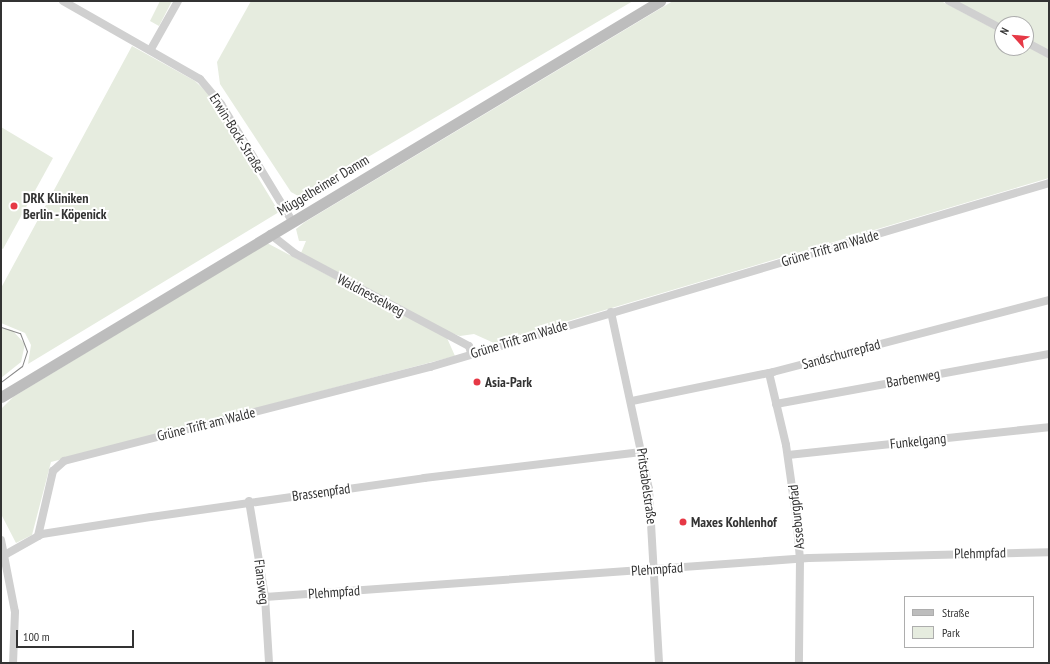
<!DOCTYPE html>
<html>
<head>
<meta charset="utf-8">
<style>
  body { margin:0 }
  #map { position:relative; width:1050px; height:664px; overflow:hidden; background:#fff; font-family:"PT Sans Narrow",sans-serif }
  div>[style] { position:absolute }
  .green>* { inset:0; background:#e6ecdf }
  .minor>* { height:8px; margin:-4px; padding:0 4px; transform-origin:4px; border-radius:4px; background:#d0d0d0 }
  .secondary>* { height:11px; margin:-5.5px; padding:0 5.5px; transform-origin:5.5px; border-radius:5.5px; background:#bdbdbd }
  .tram>* { height:1px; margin:-0.5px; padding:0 0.5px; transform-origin:0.5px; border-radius:0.5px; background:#888 }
  .dots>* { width:11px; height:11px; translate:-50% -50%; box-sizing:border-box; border:2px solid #fff; border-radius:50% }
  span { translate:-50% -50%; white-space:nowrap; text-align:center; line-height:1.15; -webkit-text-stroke:4px #fff; paint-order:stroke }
  .street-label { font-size:14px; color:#333 }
  .poi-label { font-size:14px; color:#333; font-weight:700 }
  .left { translate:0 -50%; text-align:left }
  .frame { position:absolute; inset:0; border:2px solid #333; pointer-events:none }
  .legend { position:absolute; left:904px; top:596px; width:130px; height:52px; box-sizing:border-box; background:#fff; border:1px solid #adadad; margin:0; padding:5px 7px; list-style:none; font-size:12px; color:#333 }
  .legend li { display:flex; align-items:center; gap:8px; height:20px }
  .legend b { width:20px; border:1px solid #adadad }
  .north { position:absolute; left:994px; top:16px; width:40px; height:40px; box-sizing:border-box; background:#fff; border:1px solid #adadad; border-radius:50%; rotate:297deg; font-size:11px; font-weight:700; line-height:16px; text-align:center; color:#333 }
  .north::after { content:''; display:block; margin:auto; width:14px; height:18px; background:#e63946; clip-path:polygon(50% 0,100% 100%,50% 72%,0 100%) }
  .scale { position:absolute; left:16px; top:630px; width:118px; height:18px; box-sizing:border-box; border:2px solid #333; border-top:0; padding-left:5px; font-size:12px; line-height:14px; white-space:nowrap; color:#333; -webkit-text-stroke:3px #fff; paint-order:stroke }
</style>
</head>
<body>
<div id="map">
  <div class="green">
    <i style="clip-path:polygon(160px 1px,172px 1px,159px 26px,150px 21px)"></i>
    <i style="clip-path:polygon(251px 1px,633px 1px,300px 197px,291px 192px,220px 84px,217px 62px)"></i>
    <i style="clip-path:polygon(673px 1px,941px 1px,1002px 33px,1002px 48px,1026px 46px,1049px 58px,1049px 178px,494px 343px,474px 334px,460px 336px,445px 331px,301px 253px,306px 241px,299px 241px,296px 229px,305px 222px)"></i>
    <i style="clip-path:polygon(953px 1px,1049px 1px,1049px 52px,1026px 40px,1026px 24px,1002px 24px,1002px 27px)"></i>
    <i style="clip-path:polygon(132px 46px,195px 81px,216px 101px,226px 125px,279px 212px,28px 364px,31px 345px,25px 333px,1px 323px,1px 288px)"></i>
    <i style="clip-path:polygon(1px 127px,53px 158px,3px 249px,1px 248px)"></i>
    <i style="clip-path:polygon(267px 243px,447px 338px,455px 356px,51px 462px,32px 535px,16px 543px,1px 514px,1px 409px,13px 397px)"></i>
    <i style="clip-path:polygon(1px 328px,12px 330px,25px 344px,21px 362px,1px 378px)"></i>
  </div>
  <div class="minor">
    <i style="left:63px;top:1px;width:158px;rotate:29.7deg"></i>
    <i style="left:200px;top:79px;width:33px;rotate:50deg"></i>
    <i style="left:221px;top:104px;width:137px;rotate:58.7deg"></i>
    <i style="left:949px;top:1px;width:60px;rotate:27.8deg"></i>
    <i style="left:1026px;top:42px;width:26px;rotate:28deg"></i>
    <i style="left:151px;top:49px;width:55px;rotate:-60.6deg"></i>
    <i style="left:270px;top:234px;width:31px;rotate:38deg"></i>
    <i style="left:294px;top:253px;width:198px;rotate:28deg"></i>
    <i style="left:469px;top:346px;width:7px;rotate:74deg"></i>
    <i style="left:611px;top:312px;width:181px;rotate:77.9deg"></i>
    <i style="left:649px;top:489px;width:174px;rotate:86.7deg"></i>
    <i style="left:769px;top:373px;width:74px;rotate:76.7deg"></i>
    <i style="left:786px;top:445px;width:71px;rotate:81.9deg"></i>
    <i style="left:796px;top:515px;width:44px;rotate:84.8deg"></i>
    <i style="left:800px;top:559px;width:104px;rotate:90.6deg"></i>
    <i style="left:632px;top:401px;width:144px;rotate:-11.6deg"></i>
    <i style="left:773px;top:372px;width:285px;rotate:-14.6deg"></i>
    <i style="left:776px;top:404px;width:278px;rotate:-10.4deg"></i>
    <i style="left:788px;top:455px;width:262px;rotate:-6.1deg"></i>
    <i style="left:249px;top:501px;width:97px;rotate:80.5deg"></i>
    <i style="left:265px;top:597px;width:66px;rotate:86.5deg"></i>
    <i style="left:38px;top:536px;width:67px;rotate:-77deg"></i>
    <i style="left:53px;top:471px;width:15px;rotate:-42deg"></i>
    <i style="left:64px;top:461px;width:378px;rotate:-14.4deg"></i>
    <i style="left:430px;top:367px;width:646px;rotate:-16.55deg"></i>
    <i style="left:1px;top:540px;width:73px;rotate:79deg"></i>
    <i style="left:15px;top:612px;width:51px;rotate:92.2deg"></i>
    <i style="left:1px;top:557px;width:47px;rotate:-29.3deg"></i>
    <i style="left:42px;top:534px;width:110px;rotate:-8.9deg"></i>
    <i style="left:151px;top:517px;width:276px;rotate:-8.1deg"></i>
    <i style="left:424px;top:478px;width:221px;rotate:-6.8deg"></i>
    <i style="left:265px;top:597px;width:545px;rotate:-4.1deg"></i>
    <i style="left:809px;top:558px;width:240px;rotate:-1.4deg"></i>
  </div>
  <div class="secondary">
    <i style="left:1px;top:397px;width:769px;rotate:-31deg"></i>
  </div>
  <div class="tram">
    <i style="left:1px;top:327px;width:20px;rotate:18deg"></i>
    <i style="left:20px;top:333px;width:19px;rotate:69deg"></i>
    <i style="left:27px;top:351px;width:16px;rotate:108deg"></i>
    <i style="left:22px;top:366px;width:26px;rotate:143deg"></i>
  </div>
  <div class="dots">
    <i style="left:14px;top:206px;background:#e63946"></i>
    <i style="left:477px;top:382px;background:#e63946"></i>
    <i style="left:683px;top:522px;background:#e63946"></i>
  </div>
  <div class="street-label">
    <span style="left:237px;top:133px;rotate:58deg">Erwin-Bock-Straße</span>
    <span style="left:323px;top:185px;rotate:-31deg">Müggelheimer Damm</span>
    <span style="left:830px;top:248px;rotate:-16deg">Grüne Trift am Walde</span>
    <span style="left:371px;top:295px;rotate:28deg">Waldnesselweg</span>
    <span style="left:519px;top:339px;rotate:-17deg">Grüne Trift am Walde</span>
    <span style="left:841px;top:354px;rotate:-15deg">Sandschurrepfad</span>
    <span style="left:913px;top:378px;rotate:-10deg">Barbenweg</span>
    <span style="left:206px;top:424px;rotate:-14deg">Grüne Trift am Walde</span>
    <span style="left:918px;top:441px;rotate:-6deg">Funkelgang</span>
    <span style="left:647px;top:486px;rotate:82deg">Pritstabelstraße</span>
    <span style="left:321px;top:492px;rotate:-8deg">Brassenpfad</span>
    <span style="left:796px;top:517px;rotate:-96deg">Asseburgpfad</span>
    <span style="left:980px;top:553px;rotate:-1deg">Plehmpfad</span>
    <span style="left:657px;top:569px;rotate:-4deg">Plehmpfad</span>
    <span style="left:262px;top:582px;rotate:83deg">Flansweg</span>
    <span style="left:334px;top:592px;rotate:-4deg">Plehmpfad</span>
  </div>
  <div class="poi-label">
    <span class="left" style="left:23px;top:206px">DRK Kliniken<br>Berlin - Köpenick</span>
    <span class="left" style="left:485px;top:382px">Asia-Park</span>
    <span class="left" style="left:691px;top:522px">Maxes Kohlenhof</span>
  </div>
  <div class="frame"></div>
  <ul class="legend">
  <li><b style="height:5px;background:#bdbdbd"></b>Straße</li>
  <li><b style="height:11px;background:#e6ecdf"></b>Park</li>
  </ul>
  <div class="north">N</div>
  <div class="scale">100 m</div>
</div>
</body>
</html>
